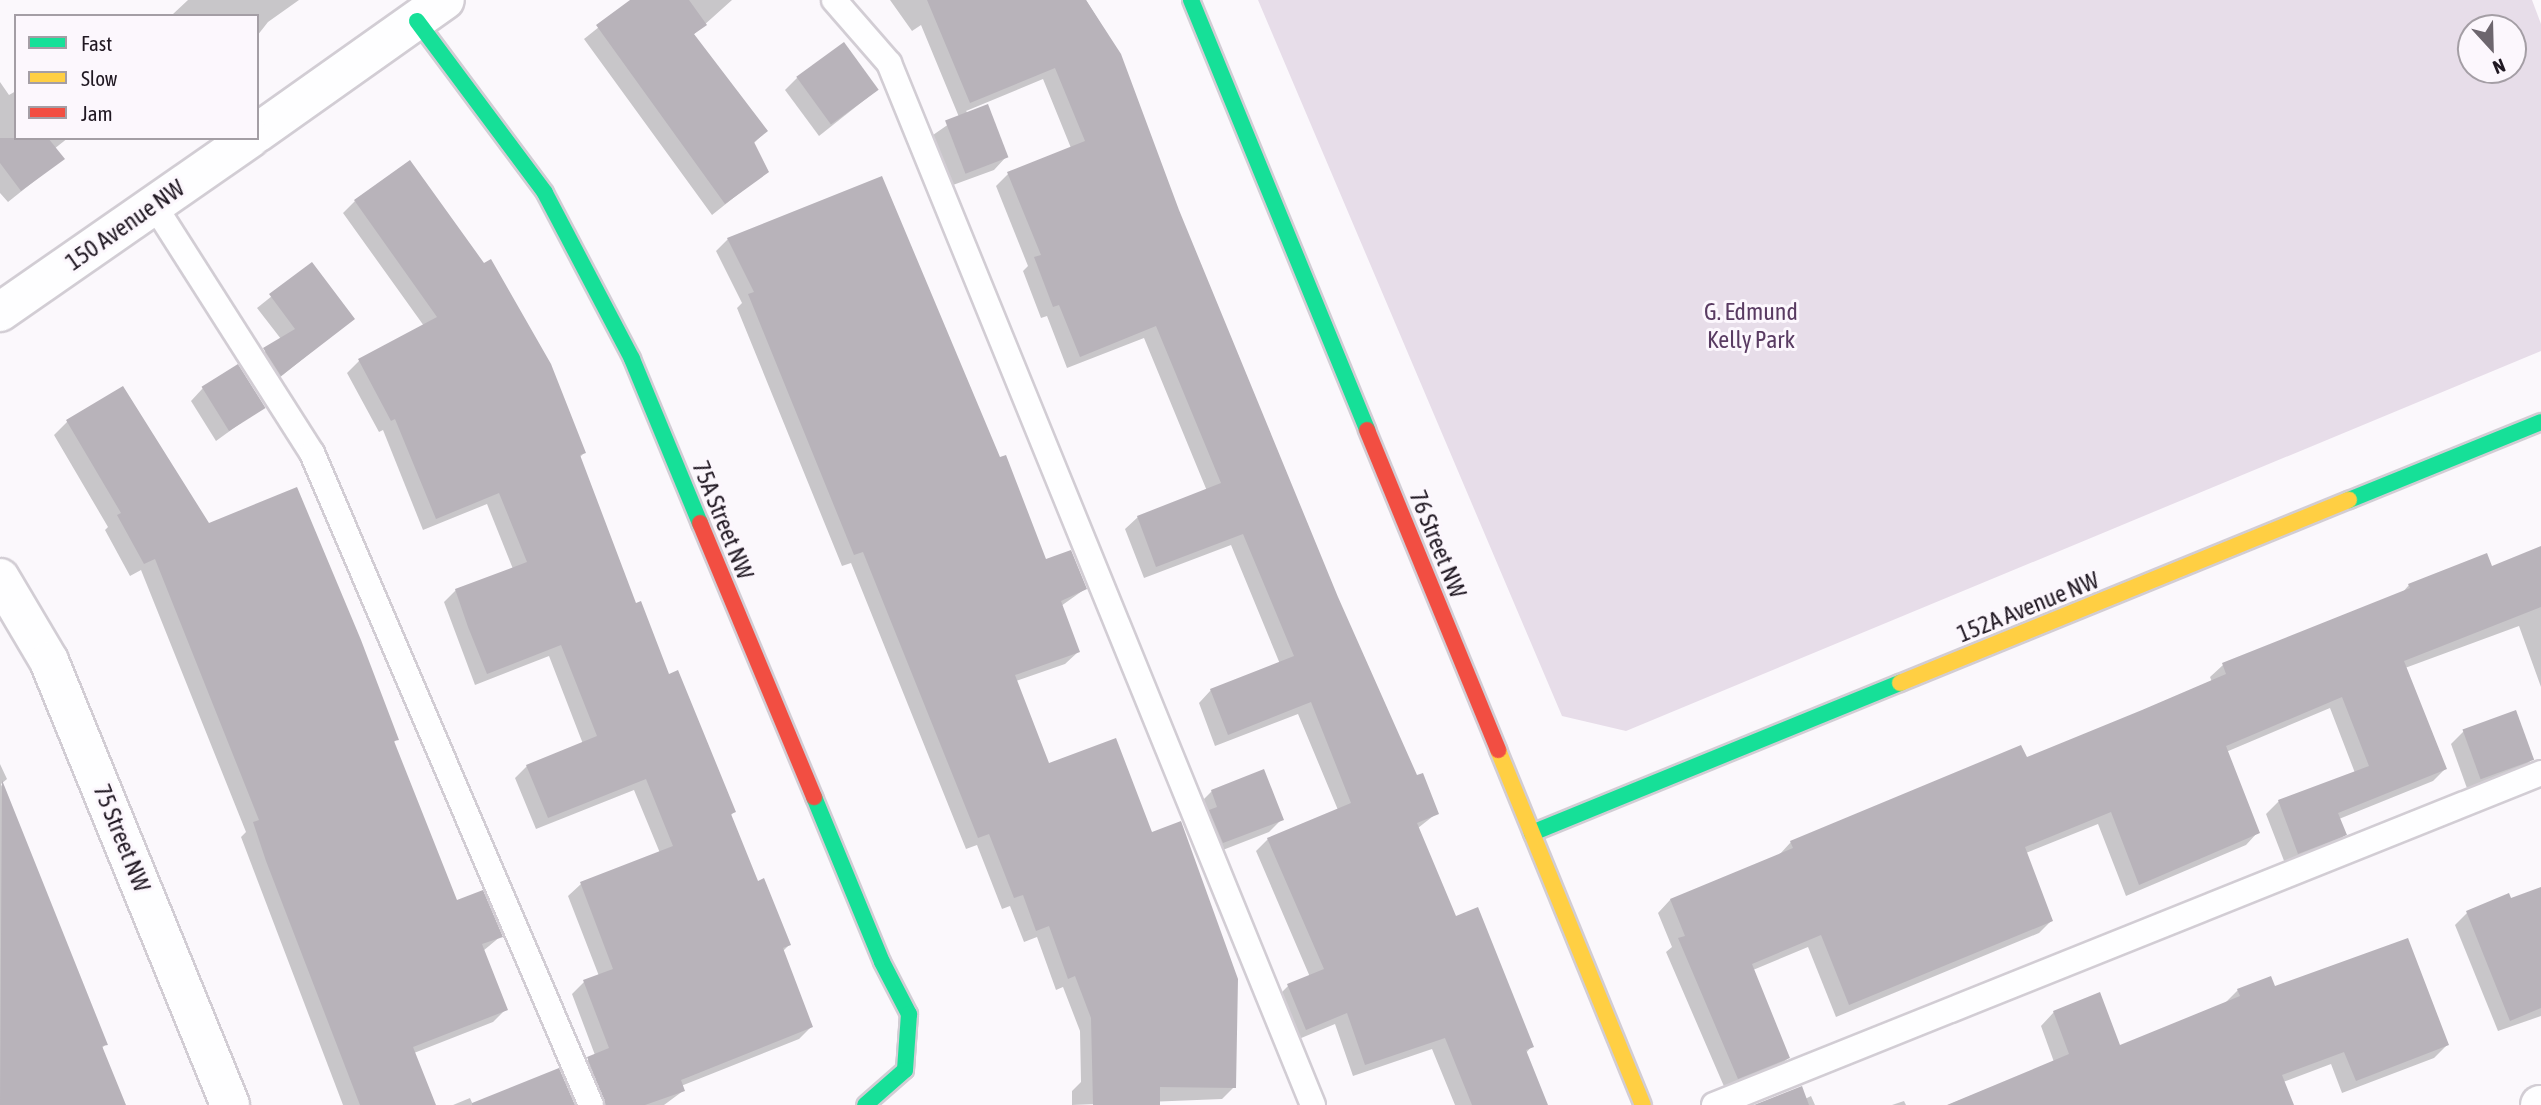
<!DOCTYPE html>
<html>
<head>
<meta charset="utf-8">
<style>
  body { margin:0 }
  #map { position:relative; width:2541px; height:1105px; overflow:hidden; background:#fbf8fc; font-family:"Asap Condensed",sans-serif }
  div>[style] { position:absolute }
  .green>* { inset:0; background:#e7dde9 }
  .shadow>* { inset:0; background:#0003 }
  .building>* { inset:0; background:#b8b3ba; transform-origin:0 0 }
  .roads { filter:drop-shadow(2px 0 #d2cdd4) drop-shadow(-2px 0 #d2cdd4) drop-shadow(0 2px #d2cdd4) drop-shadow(0 -2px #d2cdd4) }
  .lane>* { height:24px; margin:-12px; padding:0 12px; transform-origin:12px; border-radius:12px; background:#fefeff }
  .street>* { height:38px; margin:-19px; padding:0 19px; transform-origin:19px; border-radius:19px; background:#fefeff }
  .fast>* { height:16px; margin:-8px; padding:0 8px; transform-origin:8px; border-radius:8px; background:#16e098 }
  .slow>* { height:16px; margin:-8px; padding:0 8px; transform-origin:8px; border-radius:8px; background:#ffcf43 }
  .jam>* { height:16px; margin:-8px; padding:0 8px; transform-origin:8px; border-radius:8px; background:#f24e42 }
  span { translate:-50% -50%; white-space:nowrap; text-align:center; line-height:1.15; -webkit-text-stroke:6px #fcf7fd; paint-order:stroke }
  .street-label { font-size:24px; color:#201822 }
  .park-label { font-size:24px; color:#593b62 }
  .legend { position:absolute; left:14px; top:14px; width:245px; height:126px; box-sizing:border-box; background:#fcf7fd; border:2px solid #a49ea5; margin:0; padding:9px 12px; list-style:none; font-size:21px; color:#201822 }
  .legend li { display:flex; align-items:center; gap:14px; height:35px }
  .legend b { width:35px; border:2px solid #a49ea5 }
  .north { position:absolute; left:2457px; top:14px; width:70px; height:70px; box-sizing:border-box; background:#fcf7fd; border:2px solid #a49ea5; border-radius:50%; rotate:158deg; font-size:19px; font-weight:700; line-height:28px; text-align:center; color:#201822 }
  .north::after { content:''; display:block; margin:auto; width:24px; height:32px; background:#6d666e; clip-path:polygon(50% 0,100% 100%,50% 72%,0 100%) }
</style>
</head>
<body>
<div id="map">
  <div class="green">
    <i style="clip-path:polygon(evenodd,1258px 0,2532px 0,2541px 24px,2541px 351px,1626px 731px,1562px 716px,1258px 0,2471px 28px,2513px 28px,2513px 70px,2471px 70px,2471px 28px)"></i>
  </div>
  <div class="shadow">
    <i style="clip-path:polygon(299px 0,268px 22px,257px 36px,257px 16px,173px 14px,188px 0)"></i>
    <i style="clip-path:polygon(640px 0,732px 0,693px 35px,766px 131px,753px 144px,767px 171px,712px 215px,584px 39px,629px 3px)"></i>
    <i style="clip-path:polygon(890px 0,1086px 0,1120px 55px,1178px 211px,1337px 598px,1416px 778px,1437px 813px,1418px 828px,1455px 918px,1532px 1046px,1526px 1053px,1546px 1105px,1455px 1105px,1432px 1049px,1353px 1076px,1335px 1024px,1294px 1041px,1276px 998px,1288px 986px,1310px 977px,1256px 851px,1268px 839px,1338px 810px,1298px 714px,1215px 746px,1199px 703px,1211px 690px,1280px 664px,1231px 545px,1144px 578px,1125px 529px,1138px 517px,1207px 491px,1144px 338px,1067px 368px,1047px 316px,1041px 318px,1023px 271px,1028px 266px,996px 186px,1008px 174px,1071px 148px,1043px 79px,966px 111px,1006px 157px,994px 170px,953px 185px,933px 135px,959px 117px,921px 25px,912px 31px)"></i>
    <i style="clip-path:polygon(797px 78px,877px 90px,819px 136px,785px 90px)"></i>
    <i style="clip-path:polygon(0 82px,9px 95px,16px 91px,16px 138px,68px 138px,54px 149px,62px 159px,8px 202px,0 193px)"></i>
    <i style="clip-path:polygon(355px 201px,584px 453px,579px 458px,635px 605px,734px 812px,730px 816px,757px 883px,789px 945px,782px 952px,811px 1027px,799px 1039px,681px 1086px,683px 1091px,664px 1105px,590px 1105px,575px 1071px,595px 1055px,572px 994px,584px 982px,599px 976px,568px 896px,581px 884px,660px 853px,634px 790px,536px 829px,515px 778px,527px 766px,583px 744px,549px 656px,475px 685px,444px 602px,456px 590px,513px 569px,487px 504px,423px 530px,383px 430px,379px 432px,347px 373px,359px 361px,424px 326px,343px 213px)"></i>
    <i style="clip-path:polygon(728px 239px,999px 459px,1045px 561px,1085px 589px,1061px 606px,1078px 652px,1065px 664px,1016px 681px,1048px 765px,1234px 1087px,1222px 1099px,1072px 1105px,1072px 1091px,1081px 1082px,1080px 1031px,1063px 987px,1056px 990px,1037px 937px,1024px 942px,1010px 906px,1002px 909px,977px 845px,966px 849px,851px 563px,842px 566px,737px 308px,742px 303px,716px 251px)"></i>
    <i style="clip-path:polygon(312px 264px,353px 318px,268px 387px,252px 362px,281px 339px,257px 308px)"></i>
    <i style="clip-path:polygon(203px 388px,263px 407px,216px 441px,191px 401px)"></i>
    <i style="clip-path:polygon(122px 389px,208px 525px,397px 739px,393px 743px,456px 902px,501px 936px,483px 951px,506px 1009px,493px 1022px,414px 1053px,434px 1105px,343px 1105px,241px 837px,246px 832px,141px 570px,130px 576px,105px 530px,108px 527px,54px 435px,67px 422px)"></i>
    <i style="clip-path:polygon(2541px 548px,2541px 687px,2519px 626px,2405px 668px,2445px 769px,2433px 781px,2339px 819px,2345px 835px,2332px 847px,2286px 866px,2266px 814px,2279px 801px,2355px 773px,2330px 708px,2226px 752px,2258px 832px,2246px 845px,2126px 896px,2098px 824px,2026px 853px,2051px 921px,2039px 933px,1836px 1017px,1808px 947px,1753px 970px,1788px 1058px,1776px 1070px,1726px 1091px,1666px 952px,1672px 947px,1658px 913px,1670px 900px,1779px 855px,1791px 842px,2026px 759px,2212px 682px,2210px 677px,2223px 665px,2402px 593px,2409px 585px,2491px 568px)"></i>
    <i style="clip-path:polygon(2464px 731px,2532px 759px,2520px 772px,2468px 791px,2451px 744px)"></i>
    <i style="clip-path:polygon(0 764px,7px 779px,1px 784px,106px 1044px,101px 1049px,124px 1105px,0 1105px)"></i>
    <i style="clip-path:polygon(1212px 791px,1282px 819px,1269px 832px,1210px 855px,1199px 804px)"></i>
    <i style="clip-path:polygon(2541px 890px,2541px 1016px,2498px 1031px,2455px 925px,2467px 913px)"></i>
    <i style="clip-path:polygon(2274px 988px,2447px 1045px,2434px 1058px,2342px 1093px,2331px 1064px,2283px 1082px,2290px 1105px,1948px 1105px,2054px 1062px,2041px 1026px,2054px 1012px,2119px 1047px,2224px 1004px,2238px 990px)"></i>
    <i style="clip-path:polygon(1811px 1096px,1815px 1105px,1759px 1105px,1805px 1099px)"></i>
    <i style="clip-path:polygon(470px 1098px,473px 1105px,573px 1105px,453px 1105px)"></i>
    <i style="clip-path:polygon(1904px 1101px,1906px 1105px,1892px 1105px)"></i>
  </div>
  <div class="building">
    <i style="clip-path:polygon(630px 0,689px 0,707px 25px,694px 34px,768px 131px,754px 142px,769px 172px,725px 204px,596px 25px)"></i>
    <i style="clip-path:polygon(927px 0,1086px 0,1121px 54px,1179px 210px,1338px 597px,1417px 775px,1423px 773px,1439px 814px,1417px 823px,1456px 916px,1478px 907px,1534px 1047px,1526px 1050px,1548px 1105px,1472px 1105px,1445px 1038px,1365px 1065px,1347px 1013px,1306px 1030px,1287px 984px,1324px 969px,1267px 838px,1351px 803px,1311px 702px,1228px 735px,1210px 689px,1294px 656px,1243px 534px,1156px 567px,1137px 516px,1221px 483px,1156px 326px,1080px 357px,1059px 305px,1053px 307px,1034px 257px,1041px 255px,1007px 172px,1085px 141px,1055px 68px,970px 103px)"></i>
    <i style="left:844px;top:42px;width:59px;height:59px;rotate:54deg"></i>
    <i style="left:988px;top:104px;width:57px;height:46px;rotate:69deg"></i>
    <i style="clip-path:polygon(0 138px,48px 138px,65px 159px,21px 191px,0 163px)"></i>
    <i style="clip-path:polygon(410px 160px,484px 263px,491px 259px,551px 364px,586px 453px,580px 455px,636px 603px,641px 601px,669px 674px,678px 670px,736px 812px,731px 814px,758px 881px,764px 878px,791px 945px,783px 948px,813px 1027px,681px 1080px,685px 1091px,645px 1105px,606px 1105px,587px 1057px,609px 1048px,583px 980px,613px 969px,580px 882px,673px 846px,646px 779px,548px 818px,526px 765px,597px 736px,561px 645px,487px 674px,468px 627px,455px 589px,527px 562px,499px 493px,436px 519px,395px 419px,391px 421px,358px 359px,437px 317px,354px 200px)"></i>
    <i style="clip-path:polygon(882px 176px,1000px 457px,1006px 455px,1046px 559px,1071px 550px,1087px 589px,1061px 601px,1080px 652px,1015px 675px,1049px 763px,1116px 738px,1152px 832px,1181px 821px,1238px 979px,1236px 1088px,1160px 1087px,1160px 1105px,1093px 1105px,1091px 1018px,1075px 976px,1068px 979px,1049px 926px,1036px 931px,1023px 895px,1014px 898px,989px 834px,978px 838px,863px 552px,854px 555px,748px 294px,754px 292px,727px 238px)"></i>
    <i style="clip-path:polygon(312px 262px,355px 319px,281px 376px,263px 348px,295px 329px,269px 294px)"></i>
    <i style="left:238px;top:364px;width:52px;height:43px;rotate:58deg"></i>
    <i style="clip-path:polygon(123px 386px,209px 523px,297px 487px,361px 640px,399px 740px,394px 741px,457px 900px,483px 890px,503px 937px,482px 944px,508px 1010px,413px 1047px,436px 1105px,360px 1105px,266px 861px,253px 822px,259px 820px,155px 559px,144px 564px,117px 515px,121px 513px,66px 420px)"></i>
    <i style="clip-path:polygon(2541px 546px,2541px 607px,2404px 661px,2447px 769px,2338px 813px,2347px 835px,2298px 854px,2278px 800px,2369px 766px,2342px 697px,2226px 746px,2260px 833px,2139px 885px,2111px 812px,2025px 847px,2053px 921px,1849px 1005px,1821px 935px,1752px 964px,1790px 1058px,1738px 1079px,1678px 938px,1685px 936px,1670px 899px,1793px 848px,1790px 841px,2021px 745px,2027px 757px,2142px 710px,2226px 674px,2222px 663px,2410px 588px,2408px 584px,2487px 553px,2492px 566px)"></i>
    <i style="left:2516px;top:710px;width:53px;height:57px;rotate:70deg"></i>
    <i style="clip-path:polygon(1264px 769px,1284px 820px,1223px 843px,1209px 810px,1217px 807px,1211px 790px)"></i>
    <i style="clip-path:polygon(2px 780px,108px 1045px,102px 1046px,126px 1105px,0 1105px)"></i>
    <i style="clip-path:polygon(2541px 887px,2541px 1008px,2510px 1021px,2466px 911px,2509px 893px,2511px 898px)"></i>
    <i style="clip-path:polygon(2408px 938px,2449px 1045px,2356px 1081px,2344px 1052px,2282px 1075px,2294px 1105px,1947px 1105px,2069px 1054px,2053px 1011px,2100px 992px,2120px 1045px,2240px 996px,2237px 989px,2271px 976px,2275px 986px)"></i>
    <i style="clip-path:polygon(559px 1068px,575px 1105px,472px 1105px,472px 1103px)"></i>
    <i style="clip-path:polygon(1802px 1086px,1809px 1105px,1754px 1105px)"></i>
  </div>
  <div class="roads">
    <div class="lane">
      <i style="left:834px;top:0;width:84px;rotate:48.9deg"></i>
      <i style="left:889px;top:63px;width:1125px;rotate:67.86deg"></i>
      <i style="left:154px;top:205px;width:294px;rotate:57.5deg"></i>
      <i style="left:312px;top:453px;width:709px;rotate:66.83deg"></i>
      <i style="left:1714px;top:1105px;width:891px;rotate:-21.87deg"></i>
    </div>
    <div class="street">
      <i style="left:257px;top:133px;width:230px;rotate:-35.3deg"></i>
      <i style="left:0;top:312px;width:305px;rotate:-34.8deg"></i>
      <i style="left:0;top:578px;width:96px;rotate:59.4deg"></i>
      <i style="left:49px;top:661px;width:479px;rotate:67.8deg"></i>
      <i style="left:2540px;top:1105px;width:1px"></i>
    </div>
    <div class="fast">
      <i style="left:1191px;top:0;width:465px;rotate:67.7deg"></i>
      <i style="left:417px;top:21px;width:214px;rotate:53.3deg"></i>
      <i style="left:545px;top:193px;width:187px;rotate:62.3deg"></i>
      <i style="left:632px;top:359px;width:178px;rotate:67.5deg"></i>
      <i style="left:2349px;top:500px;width:207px;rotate:-22.1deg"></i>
      <i style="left:814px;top:797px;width:178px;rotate:67.6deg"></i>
      <i style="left:882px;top:962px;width:59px;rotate:62.6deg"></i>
      <i style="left:909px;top:1014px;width:56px;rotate:94.1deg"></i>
      <i style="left:905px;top:1070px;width:53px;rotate:138.8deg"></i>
      <i style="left:1532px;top:833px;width:397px;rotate:-22.2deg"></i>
    </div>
    <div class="slow">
      <i style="left:1900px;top:683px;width:485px;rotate:-22.2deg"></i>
      <i style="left:1498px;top:750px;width:383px;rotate:67.8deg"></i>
    </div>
    <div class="jam">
      <i style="left:1367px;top:430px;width:346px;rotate:67.7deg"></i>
      <i style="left:700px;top:523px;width:297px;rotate:67.4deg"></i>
    </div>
  </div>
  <div class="street-label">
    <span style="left:125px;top:225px;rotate:-35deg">150 Avenue NW</span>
    <span style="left:723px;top:520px;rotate:68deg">75A Street NW</span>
    <span style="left:1438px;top:544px;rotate:68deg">76 Street NW</span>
    <span style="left:2028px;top:607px;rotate:-22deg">152A Avenue NW</span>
    <span style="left:122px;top:838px;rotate:68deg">75 Street NW</span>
  </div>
  <div class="park-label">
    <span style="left:1751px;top:326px">G. Edmund<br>Kelly Park</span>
  </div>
  <ul class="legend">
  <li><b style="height:9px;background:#16e098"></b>Fast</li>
  <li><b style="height:9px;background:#ffcf43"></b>Slow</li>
  <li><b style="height:9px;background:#f24e42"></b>Jam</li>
  </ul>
  <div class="north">N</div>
</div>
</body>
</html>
